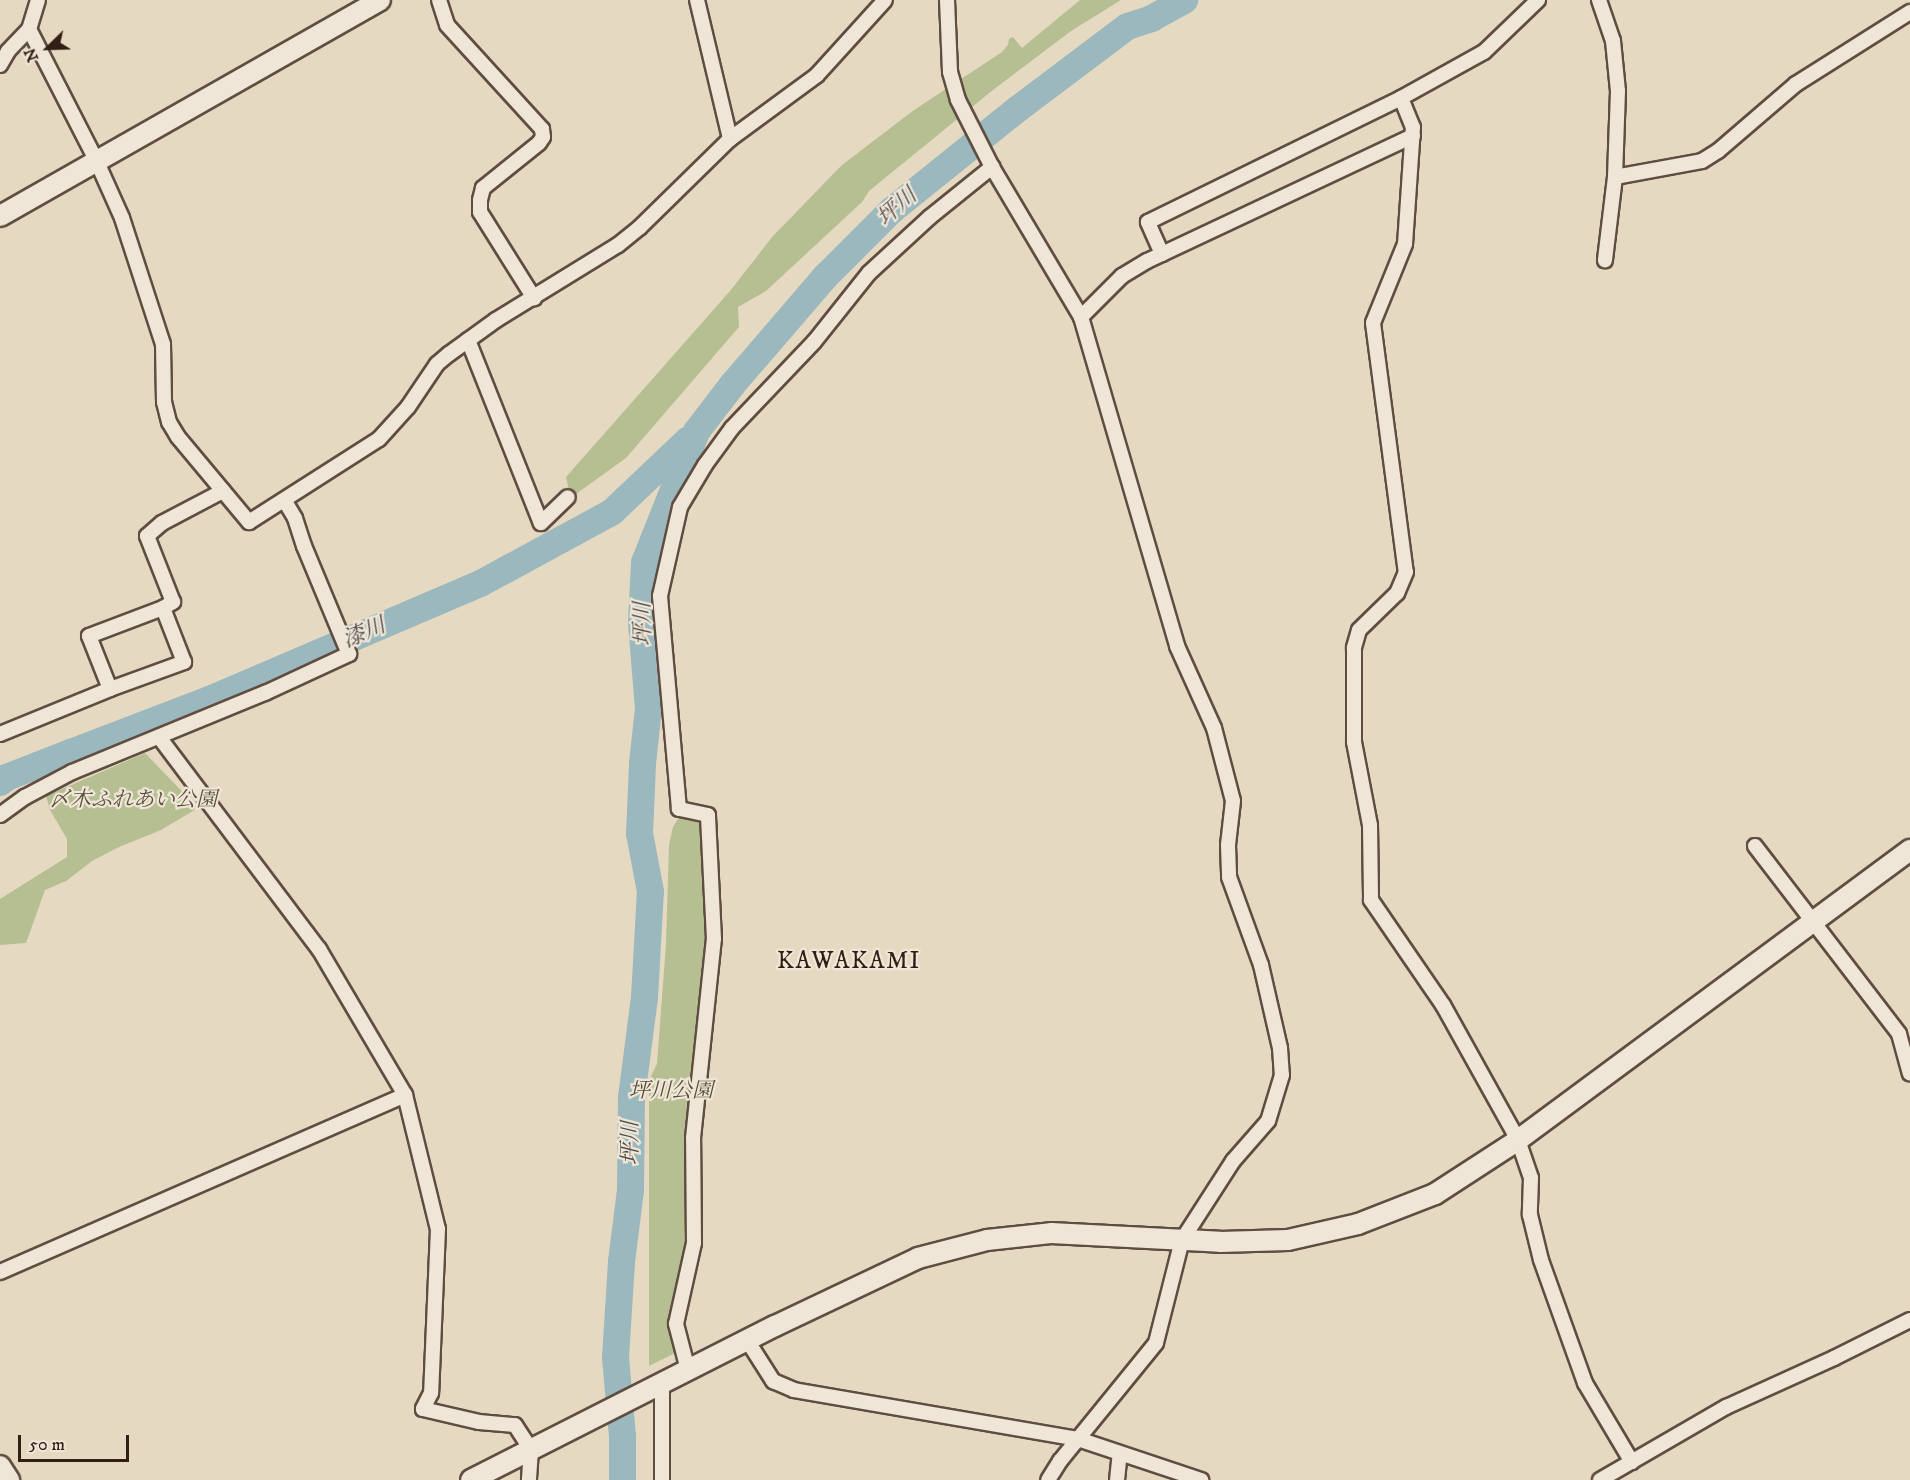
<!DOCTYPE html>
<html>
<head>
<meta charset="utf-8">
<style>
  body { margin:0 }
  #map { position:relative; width:1910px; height:1480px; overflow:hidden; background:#e6d9c1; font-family:"IM FELL DW Pica","Noto Serif JP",serif }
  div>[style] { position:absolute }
  .green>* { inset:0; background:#b6bf92 }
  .river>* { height:27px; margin:-13.5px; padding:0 13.5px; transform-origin:13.5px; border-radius:13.5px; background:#9ab8bd }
  .roads { filter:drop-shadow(2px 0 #604d41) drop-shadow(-2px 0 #604d41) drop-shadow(0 2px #604d41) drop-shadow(0 -2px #604d41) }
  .street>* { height:14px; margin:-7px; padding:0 7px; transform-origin:7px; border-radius:7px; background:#efe6d7 }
  .secondary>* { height:20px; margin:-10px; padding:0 10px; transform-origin:10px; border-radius:10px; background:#efe6d7 }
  span { translate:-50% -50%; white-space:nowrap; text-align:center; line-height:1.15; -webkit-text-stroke:4.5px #efe6d7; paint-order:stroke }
  .park-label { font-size:21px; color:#5a4e3b; font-style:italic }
  .water-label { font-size:22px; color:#524c48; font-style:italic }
  .quarter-label { font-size:24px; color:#331e16; letter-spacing:1.5px }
  .north { position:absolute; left:18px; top:18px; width:60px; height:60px; -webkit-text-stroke:4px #efe6d7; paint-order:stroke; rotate:247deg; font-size:16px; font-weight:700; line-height:24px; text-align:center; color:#331e16 }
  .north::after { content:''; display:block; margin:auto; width:21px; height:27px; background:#331e16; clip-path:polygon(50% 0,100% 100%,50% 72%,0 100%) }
  .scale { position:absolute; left:18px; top:1435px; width:111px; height:27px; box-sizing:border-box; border:3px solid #331e16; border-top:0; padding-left:8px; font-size:18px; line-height:21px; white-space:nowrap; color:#331e16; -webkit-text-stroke:4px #efe6d7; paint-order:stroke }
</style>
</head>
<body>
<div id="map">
  <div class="green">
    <i style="clip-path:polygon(1080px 0,1121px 0,1071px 31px,993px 90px,869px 191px,862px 202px,766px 291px,738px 307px,739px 327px,626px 458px,576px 494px,569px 490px,566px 477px,730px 291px,773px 236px,842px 165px,914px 110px,1002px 52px,1008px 45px,1009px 39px,1013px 37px,1022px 48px)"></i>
    <i style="clip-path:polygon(145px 753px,198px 808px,161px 830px,119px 847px,92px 861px,66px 881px,45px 890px,26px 943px,0 945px,0 899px,67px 857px,67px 839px,50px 810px,46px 796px)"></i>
    <i style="clip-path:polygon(679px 817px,706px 822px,711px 940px,689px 1243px,671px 1328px,675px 1353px,649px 1366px,649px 1080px,657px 1064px,666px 944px,669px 845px,673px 827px)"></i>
  </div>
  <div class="river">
    <i style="left:0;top:782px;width:8px;rotate:-40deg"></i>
    <i style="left:6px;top:777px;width:69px;rotate:-21.3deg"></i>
    <i style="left:70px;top:752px;width:149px;rotate:-20.9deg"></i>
    <i style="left:209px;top:699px;width:295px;rotate:-23.2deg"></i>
    <i style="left:480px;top:583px;width:149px;rotate:-28.5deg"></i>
    <i style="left:611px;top:512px;width:105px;rotate:-43.5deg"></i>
    <i style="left:622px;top:1480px;width:44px;rotate:-90deg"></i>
    <i style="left:622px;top:1436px;width:79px;rotate:-95.1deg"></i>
    <i style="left:615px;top:1357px;width:96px;rotate:-86.4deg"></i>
    <i style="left:621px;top:1261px;width:72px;rotate:-82.8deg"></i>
    <i style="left:630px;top:1190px;width:93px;rotate:-89.4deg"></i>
    <i style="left:631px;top:1097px;width:101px;rotate:-82.6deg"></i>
    <i style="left:644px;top:997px;width:106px;rotate:-86.8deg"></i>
    <i style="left:650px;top:891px;width:59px;rotate:-100.7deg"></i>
    <i style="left:639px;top:833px;width:70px;rotate:-87.5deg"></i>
    <i style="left:642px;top:763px;width:55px;rotate:-83.8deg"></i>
    <i style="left:648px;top:708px;width:86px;rotate:-94.7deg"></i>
    <i style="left:641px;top:622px;width:60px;rotate:-87.1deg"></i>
    <i style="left:644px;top:562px;width:141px;rotate:-68.3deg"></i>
    <i style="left:696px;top:431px;width:59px;rotate:-52.5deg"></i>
    <i style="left:732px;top:384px;width:143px;rotate:-49.3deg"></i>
    <i style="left:825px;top:276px;width:93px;rotate:-45deg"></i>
    <i style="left:891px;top:210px;width:163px;rotate:-38.8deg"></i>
    <i style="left:1018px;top:108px;width:136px;rotate:-37deg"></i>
    <i style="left:1127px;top:26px;width:25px;rotate:-18deg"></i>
    <i style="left:1151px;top:18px;width:38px;rotate:-29deg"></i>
  </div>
  <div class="roads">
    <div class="street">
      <i style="left:38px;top:0;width:30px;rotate:107deg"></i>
      <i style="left:29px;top:29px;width:149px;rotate:62.9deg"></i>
      <i style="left:97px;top:162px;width:61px;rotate:65.9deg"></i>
      <i style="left:122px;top:218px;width:133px;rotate:72deg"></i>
      <i style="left:163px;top:344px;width:58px;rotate:89deg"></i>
      <i style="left:164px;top:402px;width:21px;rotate:76deg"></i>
      <i style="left:169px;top:422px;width:17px;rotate:59deg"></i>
      <i style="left:178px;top:437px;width:111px;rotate:50.1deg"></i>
      <i style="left:249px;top:522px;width:154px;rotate:-32.6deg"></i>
      <i style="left:379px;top:439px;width:43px;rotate:-47.8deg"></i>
      <i style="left:408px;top:407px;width:52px;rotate:-56deg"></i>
      <i style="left:437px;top:364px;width:16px;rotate:-40deg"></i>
      <i style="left:449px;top:354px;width:58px;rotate:-35.9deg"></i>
      <i style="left:496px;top:320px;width:143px;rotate:-31.6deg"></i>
      <i style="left:618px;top:245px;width:28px;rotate:-39deg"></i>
      <i style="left:640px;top:227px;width:126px;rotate:-44.4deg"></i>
      <i style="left:730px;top:139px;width:108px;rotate:-36.3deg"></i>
      <i style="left:817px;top:75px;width:101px;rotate:-47.8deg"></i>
      <i style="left:439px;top:0;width:26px;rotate:72deg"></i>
      <i style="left:447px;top:25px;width:141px;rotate:47.6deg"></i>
      <i style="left:542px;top:129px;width:8px;rotate:83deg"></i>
      <i style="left:543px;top:137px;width:7px;rotate:124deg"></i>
      <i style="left:539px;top:143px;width:72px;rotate:141.2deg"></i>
      <i style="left:483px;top:188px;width:12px;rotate:104deg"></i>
      <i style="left:480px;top:200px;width:12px;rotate:90deg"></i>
      <i style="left:480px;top:212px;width:102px;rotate:57.9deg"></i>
      <i style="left:697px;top:0;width:143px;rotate:76.6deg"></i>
      <i style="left:947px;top:0;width:72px;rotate:87.6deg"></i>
      <i style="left:950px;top:72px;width:29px;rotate:74deg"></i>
      <i style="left:958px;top:100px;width:75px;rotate:63.1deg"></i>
      <i style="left:992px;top:167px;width:174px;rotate:59.3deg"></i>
      <i style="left:1081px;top:317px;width:343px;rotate:73.7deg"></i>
      <i style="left:1177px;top:646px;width:90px;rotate:65.7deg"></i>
      <i style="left:1214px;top:728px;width:75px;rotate:75.4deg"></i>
      <i style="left:1233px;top:801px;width:44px;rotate:96.5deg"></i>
      <i style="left:1228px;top:845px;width:32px;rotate:88deg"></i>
      <i style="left:1229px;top:877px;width:94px;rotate:70deg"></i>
      <i style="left:1261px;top:965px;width:85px;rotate:77.1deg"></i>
      <i style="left:1280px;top:1048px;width:27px;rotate:86deg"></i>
      <i style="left:1282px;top:1075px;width:48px;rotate:106.9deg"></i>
      <i style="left:1268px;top:1121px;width:53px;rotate:131.2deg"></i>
      <i style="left:1233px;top:1161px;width:94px;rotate:122.8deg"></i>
      <i style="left:1182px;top:1240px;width:106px;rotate:104.2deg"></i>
      <i style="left:1156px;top:1343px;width:152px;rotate:129.1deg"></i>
      <i style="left:1060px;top:1461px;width:22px;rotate:122deg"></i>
      <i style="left:1599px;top:0;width:43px;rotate:71.1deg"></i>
      <i style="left:1613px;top:41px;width:50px;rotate:84.3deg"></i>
      <i style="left:1618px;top:91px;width:86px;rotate:92deg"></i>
      <i style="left:1615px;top:177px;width:84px;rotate:96.9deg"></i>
      <i style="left:0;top:65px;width:16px;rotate:-60deg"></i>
      <i style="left:8px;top:51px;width:30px;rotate:-46deg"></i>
      <i style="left:1401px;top:98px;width:31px;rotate:68deg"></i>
      <i style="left:1413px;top:127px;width:117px;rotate:93.9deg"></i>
      <i style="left:1405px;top:244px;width:85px;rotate:112.1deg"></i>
      <i style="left:1373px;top:323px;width:251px;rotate:82.5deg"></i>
      <i style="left:1406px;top:572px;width:23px;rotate:113deg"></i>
      <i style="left:1397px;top:593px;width:53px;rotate:135.8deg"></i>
      <i style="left:1359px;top:630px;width:19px;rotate:106deg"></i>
      <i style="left:1354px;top:648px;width:94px;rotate:90deg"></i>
      <i style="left:1354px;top:742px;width:85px;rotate:79.1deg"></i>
      <i style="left:1370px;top:825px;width:75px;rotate:89.2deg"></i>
      <i style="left:1371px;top:900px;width:127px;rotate:55.6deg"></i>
      <i style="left:1443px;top:1005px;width:154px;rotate:60.9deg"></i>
      <i style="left:1518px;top:1140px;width:40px;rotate:71.1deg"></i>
      <i style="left:1531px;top:1178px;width:37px;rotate:92deg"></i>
      <i style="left:1530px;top:1215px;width:46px;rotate:76.3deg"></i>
      <i style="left:1541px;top:1260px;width:131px;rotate:70.3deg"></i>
      <i style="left:1585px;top:1383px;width:92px;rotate:59.3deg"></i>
      <i style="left:1615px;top:177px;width:88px;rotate:-10.4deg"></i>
      <i style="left:1702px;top:161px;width:19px;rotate:-32deg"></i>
      <i style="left:1718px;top:151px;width:103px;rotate:-40.7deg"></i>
      <i style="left:1796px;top:84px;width:135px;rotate:-32.3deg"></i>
      <i style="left:1162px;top:254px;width:35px;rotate:-114deg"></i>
      <i style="left:1148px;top:222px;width:282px;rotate:-26.1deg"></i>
      <i style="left:1401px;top:98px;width:95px;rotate:-29deg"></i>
      <i style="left:1484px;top:52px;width:75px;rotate:-43.9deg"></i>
      <i style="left:1081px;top:317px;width:58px;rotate:-45deg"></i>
      <i style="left:1122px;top:276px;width:29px;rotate:-31deg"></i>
      <i style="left:1147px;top:261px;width:294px;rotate:-25.2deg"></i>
      <i style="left:468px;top:340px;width:197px;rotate:68.3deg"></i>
      <i style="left:541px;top:523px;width:37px;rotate:-44deg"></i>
      <i style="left:110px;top:689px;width:79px;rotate:-20deg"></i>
      <i style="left:184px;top:662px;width:58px;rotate:-111.3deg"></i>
      <i style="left:163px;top:608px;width:12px;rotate:-31deg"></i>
      <i style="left:173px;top:602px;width:71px;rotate:-111.5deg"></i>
      <i style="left:147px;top:536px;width:20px;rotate:-41deg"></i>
      <i style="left:162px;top:523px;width:69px;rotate:-27.7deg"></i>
      <i style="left:0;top:734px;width:119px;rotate:-22.2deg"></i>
      <i style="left:110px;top:689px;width:57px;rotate:-111.6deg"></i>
      <i style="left:89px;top:636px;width:79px;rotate:-20.7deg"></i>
      <i style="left:159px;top:737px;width:266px;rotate:53deg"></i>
      <i style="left:319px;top:949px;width:169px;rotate:59.5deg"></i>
      <i style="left:405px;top:1095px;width:138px;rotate:76.2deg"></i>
      <i style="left:438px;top:1229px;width:164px;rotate:92.4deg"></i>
      <i style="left:431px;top:1393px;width:18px;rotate:117deg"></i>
      <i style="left:423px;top:1409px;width:57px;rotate:13.1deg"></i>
      <i style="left:479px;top:1422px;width:36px;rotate:5deg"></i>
      <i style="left:515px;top:1425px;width:30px;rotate:57deg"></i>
      <i style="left:531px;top:1450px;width:30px;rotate:94deg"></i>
      <i style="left:0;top:815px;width:31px;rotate:-36deg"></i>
      <i style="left:25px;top:797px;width:53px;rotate:-28deg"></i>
      <i style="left:72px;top:772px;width:209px;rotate:-22.3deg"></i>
      <i style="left:265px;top:693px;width:93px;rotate:-24.9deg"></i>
      <i style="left:349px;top:654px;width:117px;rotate:-112.6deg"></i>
      <i style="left:304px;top:546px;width:29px;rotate:-108deg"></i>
      <i style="left:295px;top:518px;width:21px;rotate:-121deg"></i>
      <i style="left:1755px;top:846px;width:237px;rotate:52.5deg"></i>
      <i style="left:1899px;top:1034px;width:41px;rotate:74.6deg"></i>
      <i style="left:0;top:1272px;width:442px;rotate:-23.6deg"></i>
      <i style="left:747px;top:1340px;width:49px;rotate:57.6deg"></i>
      <i style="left:773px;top:1381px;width:23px;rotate:23deg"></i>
      <i style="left:794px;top:1390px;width:288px;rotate:9.8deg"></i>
      <i style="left:1078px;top:1439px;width:130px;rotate:18.4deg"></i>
      <i style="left:688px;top:1370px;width:48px;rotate:-104.6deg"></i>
      <i style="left:676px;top:1324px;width:83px;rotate:-77.5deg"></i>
      <i style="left:694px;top:1243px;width:105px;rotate:-90.5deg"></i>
      <i style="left:693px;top:1138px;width:200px;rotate:-84deg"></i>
      <i style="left:714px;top:939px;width:124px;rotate:-92.8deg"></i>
      <i style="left:708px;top:815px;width:30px;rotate:-168deg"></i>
      <i style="left:679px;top:809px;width:214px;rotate:-95.1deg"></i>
      <i style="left:660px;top:596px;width:91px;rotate:-77.3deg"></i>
      <i style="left:680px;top:507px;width:49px;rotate:-59.2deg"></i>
      <i style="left:705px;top:465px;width:46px;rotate:-53.9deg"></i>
      <i style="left:732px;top:428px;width:119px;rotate:-46.4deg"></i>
      <i style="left:814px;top:342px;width:88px;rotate:-51.4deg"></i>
      <i style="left:869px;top:273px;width:83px;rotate:-42.6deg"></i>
      <i style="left:930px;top:217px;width:80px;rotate:-38.9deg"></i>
      <i style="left:662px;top:1480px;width:97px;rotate:-90deg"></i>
      <i style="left:1117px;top:1480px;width:27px;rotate:-84deg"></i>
      <i style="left:1600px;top:1480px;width:146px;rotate:-30.1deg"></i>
      <i style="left:1726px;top:1407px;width:119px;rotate:-24.4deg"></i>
      <i style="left:1834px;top:1358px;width:85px;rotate:-26.6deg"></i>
    </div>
    <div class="secondary">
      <i style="left:0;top:216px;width:437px;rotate:-29.6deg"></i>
      <i style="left:0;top:1466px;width:17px;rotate:57deg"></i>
      <i style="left:471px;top:1480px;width:341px;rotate:-26.9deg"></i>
      <i style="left:775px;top:1326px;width:158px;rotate:-25.4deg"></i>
      <i style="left:918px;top:1258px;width:71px;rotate:-14.6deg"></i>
      <i style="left:987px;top:1240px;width:64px;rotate:-6.2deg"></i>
      <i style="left:1051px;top:1233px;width:169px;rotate:3deg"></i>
      <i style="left:1220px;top:1242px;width:68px;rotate:-1.7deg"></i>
      <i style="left:1288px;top:1240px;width:72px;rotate:-12.9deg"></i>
      <i style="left:1358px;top:1224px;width:83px;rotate:-21.3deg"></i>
      <i style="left:1435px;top:1194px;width:99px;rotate:-33deg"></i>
      <i style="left:1518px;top:1140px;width:488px;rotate:-36.5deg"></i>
    </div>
  </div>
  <div class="park-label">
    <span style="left:133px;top:800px">〆木ふれあい公園</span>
    <span style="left:671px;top:1091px">坪川公園</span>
  </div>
  <div class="water-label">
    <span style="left:897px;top:207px;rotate:-41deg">坪川</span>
    <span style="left:643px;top:624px;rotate:-91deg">坪川</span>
    <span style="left:364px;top:633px;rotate:-23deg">漆川</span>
    <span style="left:631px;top:1143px;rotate:-90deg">坪川</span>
  </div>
  <div class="quarter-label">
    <span style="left:849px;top:962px">KAWAKAMI</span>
  </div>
  <div class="north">N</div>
  <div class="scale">50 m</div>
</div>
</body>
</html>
